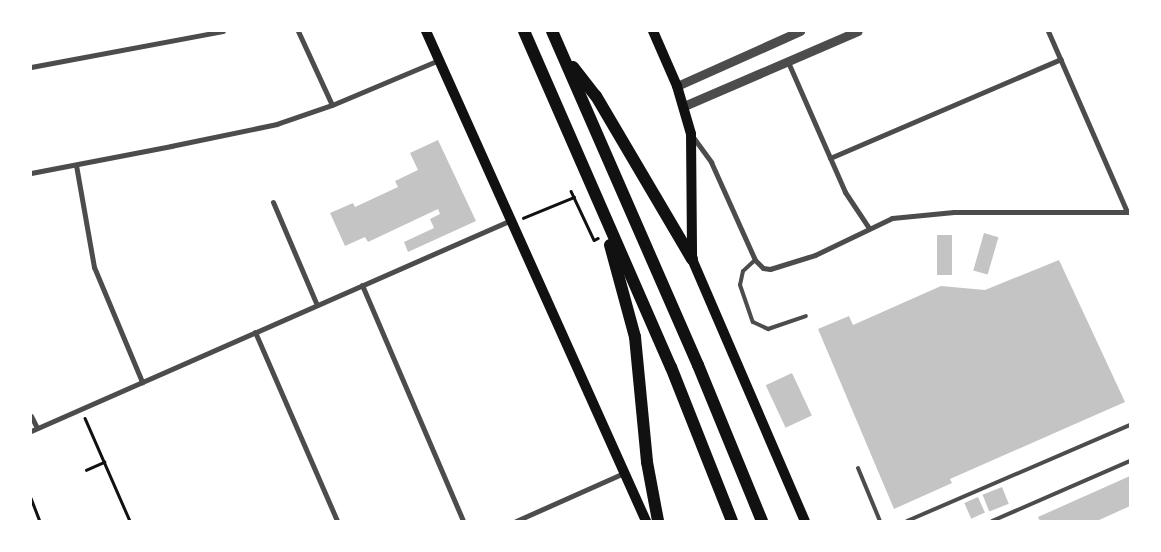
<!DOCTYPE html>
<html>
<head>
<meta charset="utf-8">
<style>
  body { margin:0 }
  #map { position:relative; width:1161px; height:552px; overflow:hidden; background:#fff; font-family:"Public Sans",sans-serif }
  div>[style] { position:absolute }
  .building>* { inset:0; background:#c4c4c4; transform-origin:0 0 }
  .path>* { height:2.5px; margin:-1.25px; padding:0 1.25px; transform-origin:1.25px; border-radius:1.25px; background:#111 }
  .service>* { height:4px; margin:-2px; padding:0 2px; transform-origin:2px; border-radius:2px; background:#4c4c4c }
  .pedestrian>* { height:4.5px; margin:-2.25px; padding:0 2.25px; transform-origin:2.25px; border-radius:2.25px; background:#4c4c4c }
  .minor>* { height:5px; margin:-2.5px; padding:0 2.5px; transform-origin:2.5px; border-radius:2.5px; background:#4c4c4c }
  .tertiary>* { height:9px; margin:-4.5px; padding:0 4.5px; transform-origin:4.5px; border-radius:4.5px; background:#4c4c4c }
  .secondary>* { height:10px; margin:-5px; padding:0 5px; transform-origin:5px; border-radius:5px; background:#111 }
  .motorway>* { height:12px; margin:-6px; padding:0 6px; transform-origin:6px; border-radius:6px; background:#111 }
  span { translate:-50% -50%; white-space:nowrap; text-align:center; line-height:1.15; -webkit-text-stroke:4.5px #fff; paint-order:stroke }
  .frame { position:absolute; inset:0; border:32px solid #fff; pointer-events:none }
</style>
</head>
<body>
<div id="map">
  <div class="building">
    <i style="clip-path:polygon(438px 140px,476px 221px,408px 252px,404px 242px,434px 228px,430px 219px,440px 214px,438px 209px,368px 242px,365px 237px,345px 246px,330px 213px,353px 203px,355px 207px,398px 187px,395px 181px,418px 170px,410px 153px)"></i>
    <i style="left:984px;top:233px;width:15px;height:39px;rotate:16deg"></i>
    <i style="left:937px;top:235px;width:15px;height:40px"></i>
    <i style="clip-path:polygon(1059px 260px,1125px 402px,950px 479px,952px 483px,894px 509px,818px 329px,849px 316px,853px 325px,941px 286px,985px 290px)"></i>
    <i style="left:792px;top:373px;width:47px;height:29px;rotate:65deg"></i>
    <i style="clip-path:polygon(1130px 476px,1130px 506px,1097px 521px,1040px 521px,1038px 517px)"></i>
    <i style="left:1002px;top:487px;width:18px;height:21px;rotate:68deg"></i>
    <i style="left:978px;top:497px;width:17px;height:15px;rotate:66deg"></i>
  </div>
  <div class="path">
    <i style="left:571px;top:191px;width:54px;rotate:64.9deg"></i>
    <i style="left:594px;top:240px;width:4px;rotate:-27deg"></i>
    <i style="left:523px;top:218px;width:55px;rotate:-22.4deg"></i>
    <i style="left:85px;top:418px;width:112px;rotate:66.4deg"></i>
    <i style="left:86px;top:470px;width:20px;rotate:-24deg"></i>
    <i style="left:31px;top:498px;width:25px;rotate:69deg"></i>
  </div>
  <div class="service">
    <i style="left:755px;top:260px;width:16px;rotate:137deg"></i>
    <i style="left:743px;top:271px;width:14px;rotate:102deg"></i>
    <i style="left:740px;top:285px;width:39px;rotate:71deg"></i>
    <i style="left:753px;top:322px;width:17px;rotate:25deg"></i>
    <i style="left:768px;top:329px;width:40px;rotate:-18.9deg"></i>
    <i style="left:858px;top:468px;width:57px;rotate:67.5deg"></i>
    <i style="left:907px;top:521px;width:243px;rotate:-23.3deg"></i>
    <i style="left:992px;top:521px;width:150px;rotate:-23.5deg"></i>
  </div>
  <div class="pedestrian">
    <i style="left:171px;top:146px;width:108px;rotate:-11.7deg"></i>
    <i style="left:277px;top:124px;width:58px;rotate:-19.1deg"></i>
  </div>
  <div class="minor">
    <i style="left:298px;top:31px;width:81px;rotate:65.3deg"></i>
    <i style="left:332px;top:105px;width:116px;rotate:-22.8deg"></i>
    <i style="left:1048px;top:31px;width:197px;rotate:66.4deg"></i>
    <i style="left:788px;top:62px;width:142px;rotate:66.3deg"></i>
    <i style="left:845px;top:192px;width:43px;rotate:56.3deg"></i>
    <i style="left:31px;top:67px;width:195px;rotate:-10.6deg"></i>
    <i style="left:693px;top:137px;width:31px;rotate:54deg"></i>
    <i style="left:711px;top:162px;width:107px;rotate:65.8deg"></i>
    <i style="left:755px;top:260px;width:11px;rotate:45deg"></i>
    <i style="left:763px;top:268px;width:7px;rotate:8deg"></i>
    <i style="left:770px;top:269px;width:47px;rotate:-17.3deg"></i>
    <i style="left:815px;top:255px;width:85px;rotate:-25.7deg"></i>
    <i style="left:892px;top:218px;width:62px;rotate:-5.5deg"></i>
    <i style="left:954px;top:212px;width:176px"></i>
    <i style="left:830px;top:158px;width:251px;rotate:-23.2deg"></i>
    <i style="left:76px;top:165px;width:104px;rotate:80deg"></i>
    <i style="left:94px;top:267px;width:125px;rotate:67.3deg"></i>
    <i style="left:31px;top:173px;width:143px;rotate:-10.9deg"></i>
    <i style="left:273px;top:202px;width:112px;rotate:66.9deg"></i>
    <i style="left:362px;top:285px;width:257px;rotate:66.8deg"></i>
    <i style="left:255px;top:332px;width:206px;rotate:66.5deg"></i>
    <i style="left:31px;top:416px;width:13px;rotate:63deg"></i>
    <i style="left:31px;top:431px;width:524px;rotate:-23.73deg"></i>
    <i style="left:516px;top:521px;width:118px;rotate:-24deg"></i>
  </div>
  <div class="tertiary">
    <i style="left:677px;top:86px;width:135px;rotate:-24.1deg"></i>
    <i style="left:684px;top:106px;width:189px;rotate:-23.3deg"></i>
  </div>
  <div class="secondary">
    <i style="left:426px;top:31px;width:537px;rotate:65.82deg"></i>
    <i style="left:653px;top:31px;width:60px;rotate:66.4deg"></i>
    <i style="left:677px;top:86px;width:50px;rotate:73.7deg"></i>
    <i style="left:691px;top:134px;width:125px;rotate:89.5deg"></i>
    <i style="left:692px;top:259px;width:285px;rotate:66.7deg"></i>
  </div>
  <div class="motorway">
    <i style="left:524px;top:31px;width:367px;rotate:66.4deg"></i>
    <i style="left:671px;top:367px;width:166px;rotate:68.4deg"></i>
    <i style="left:552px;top:31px;width:365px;rotate:66.4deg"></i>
    <i style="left:698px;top:365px;width:169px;rotate:67.7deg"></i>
    <i style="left:573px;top:67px;width:37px;rotate:52deg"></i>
    <i style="left:596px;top:96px;width:189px;rotate:59.5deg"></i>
    <i style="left:610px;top:245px;width:95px;rotate:74.8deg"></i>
    <i style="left:635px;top:337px;width:126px;rotate:84.5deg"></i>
    <i style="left:647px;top:462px;width:60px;rotate:79.4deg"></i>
  </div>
  <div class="frame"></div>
</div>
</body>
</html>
